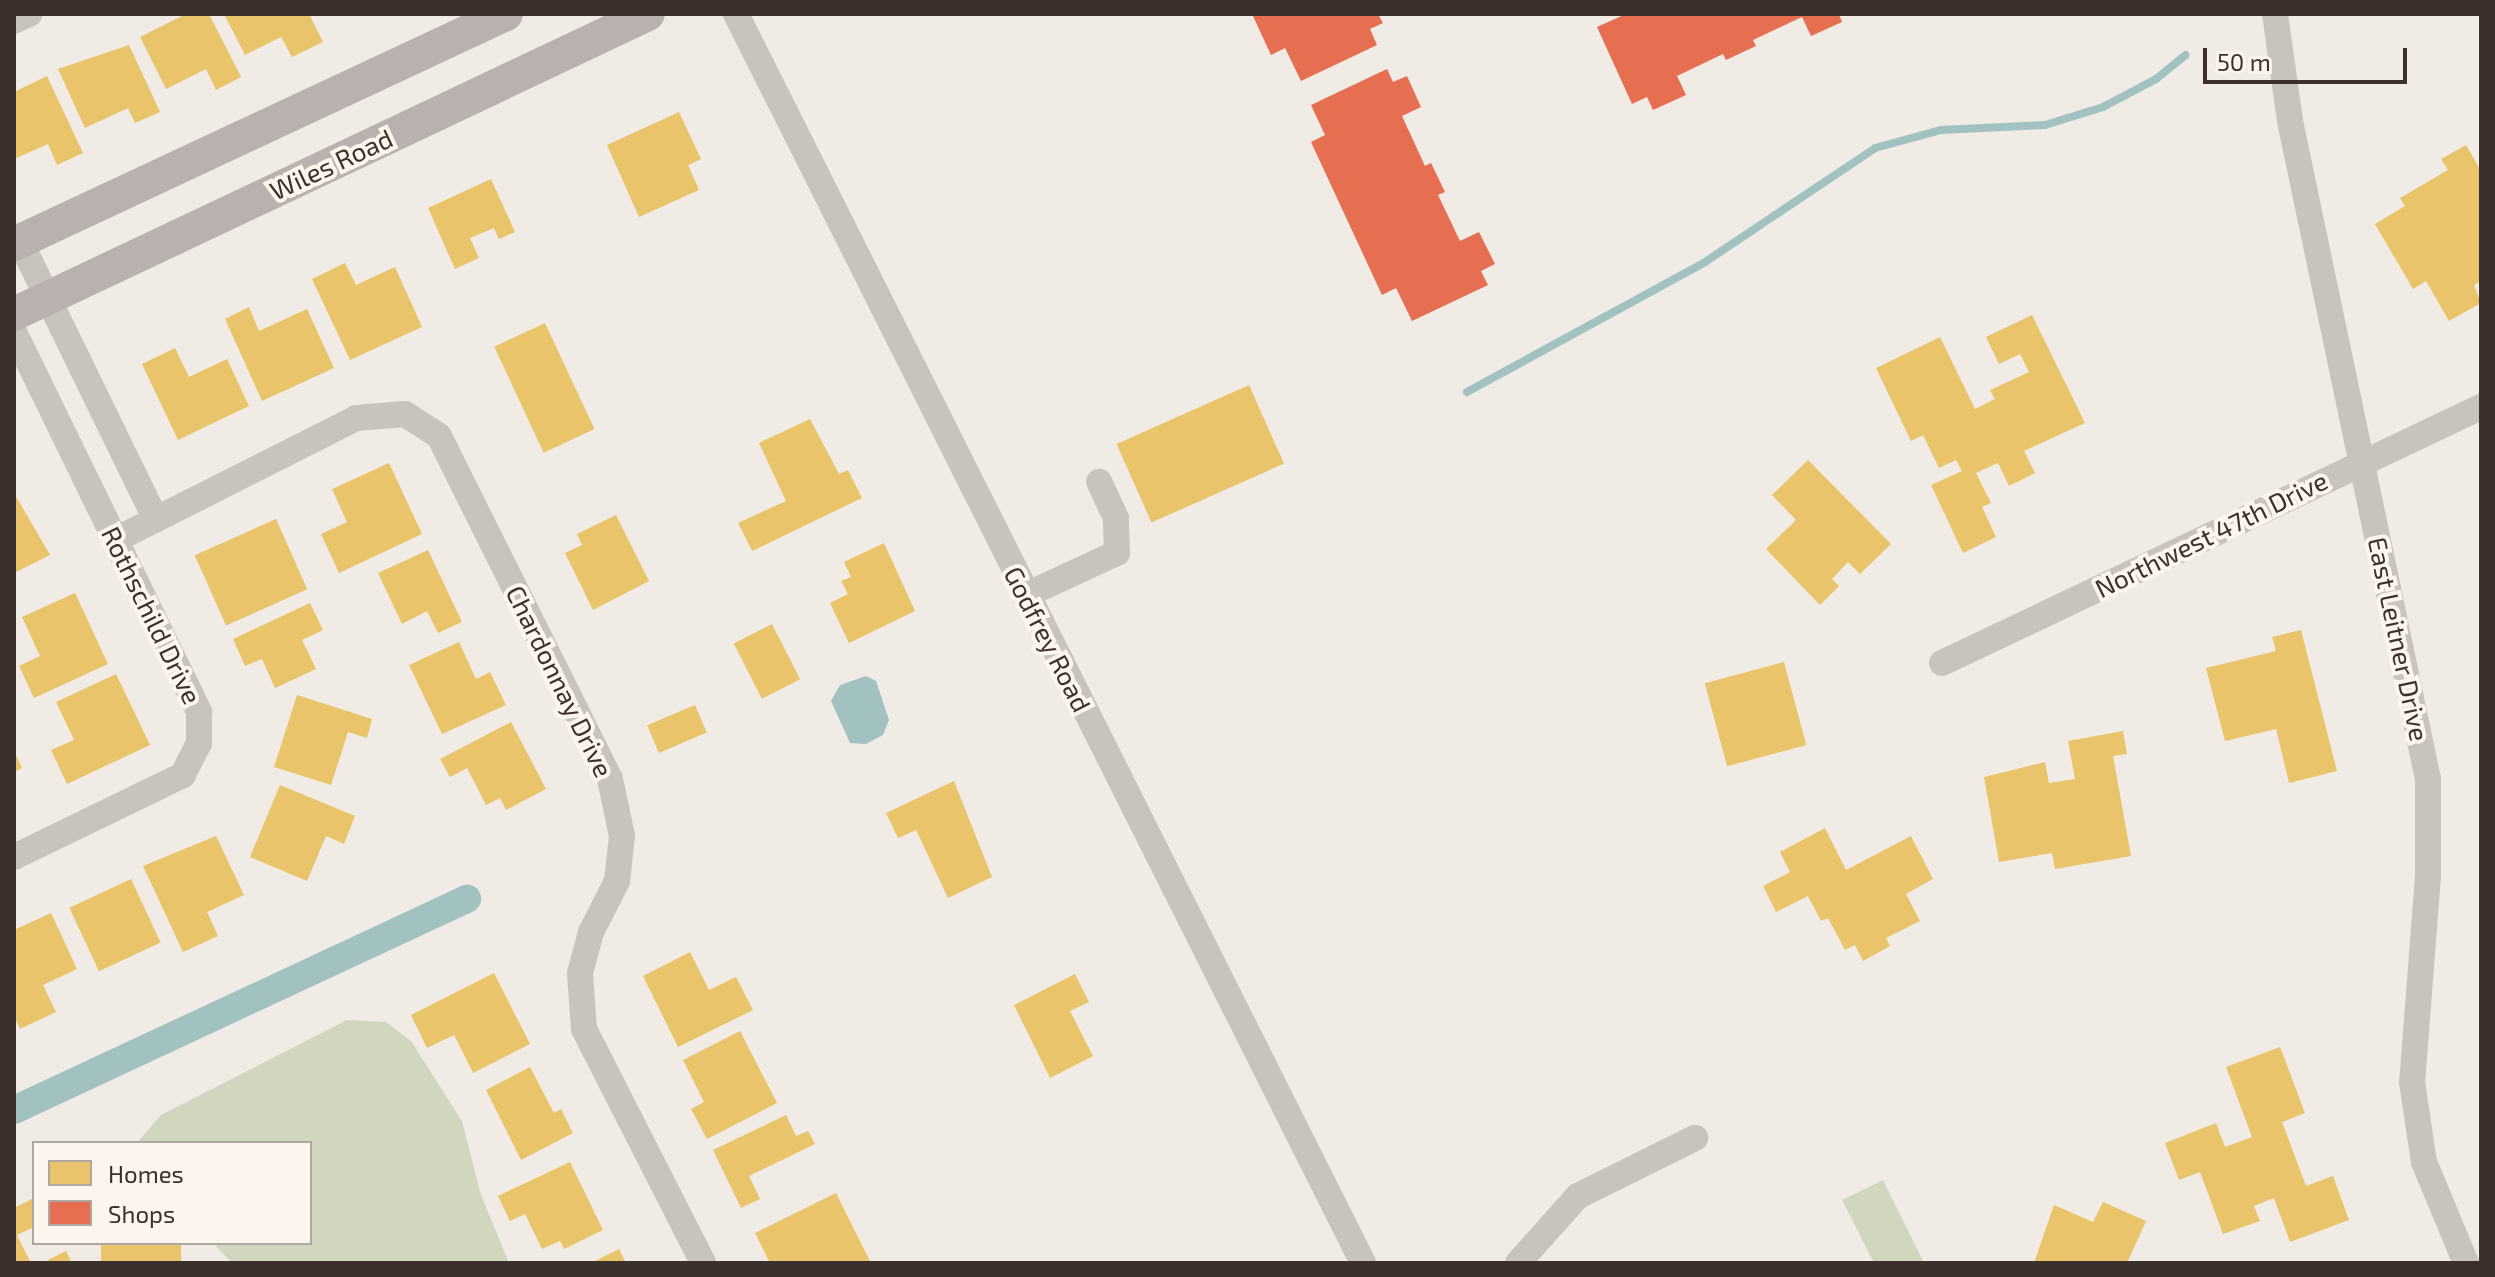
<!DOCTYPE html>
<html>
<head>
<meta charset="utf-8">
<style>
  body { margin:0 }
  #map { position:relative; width:2495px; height:1277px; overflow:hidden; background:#f0ebe5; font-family:"Exo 2",sans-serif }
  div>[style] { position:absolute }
  .green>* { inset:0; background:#d1d6bf }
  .water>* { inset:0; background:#a1c2c1 }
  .homes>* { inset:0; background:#e9c46a; transform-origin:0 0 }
  .shops>* { inset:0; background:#e76f51 }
  .stream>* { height:8px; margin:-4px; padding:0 4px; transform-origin:4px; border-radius:4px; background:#a1c2c1 }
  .canal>* { height:28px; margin:-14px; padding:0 14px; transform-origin:14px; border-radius:14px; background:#a1c2c1 }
  .minor>* { height:26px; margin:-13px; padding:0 13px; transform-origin:13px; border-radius:13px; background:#c9c3be }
  .major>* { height:34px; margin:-17px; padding:0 17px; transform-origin:17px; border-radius:17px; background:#b8b1ad }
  span { translate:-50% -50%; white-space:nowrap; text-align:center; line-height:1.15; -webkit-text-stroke:8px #fbf5ee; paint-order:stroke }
  .street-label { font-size:26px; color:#3b302b }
  .frame { position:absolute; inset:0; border:16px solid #3b302b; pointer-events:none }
  .legend { position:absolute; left:32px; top:1141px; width:280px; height:104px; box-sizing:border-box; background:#fbf5ee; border:2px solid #aea6a0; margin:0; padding:10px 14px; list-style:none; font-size:24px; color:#3b302b }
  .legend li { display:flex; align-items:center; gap:16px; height:40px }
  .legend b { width:40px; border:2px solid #aea6a0 }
  .scale { position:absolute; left:2203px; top:48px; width:204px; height:36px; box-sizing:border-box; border:4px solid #3b302b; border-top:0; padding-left:10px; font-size:24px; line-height:28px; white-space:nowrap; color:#3b302b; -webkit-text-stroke:6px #fbf5ee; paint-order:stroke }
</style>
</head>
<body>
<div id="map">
  <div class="green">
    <i style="clip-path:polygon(347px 1020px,386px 1022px,411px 1041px,462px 1121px,481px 1195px,509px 1263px,232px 1263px,213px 1243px,310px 1243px,310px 1143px,137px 1143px,161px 1115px)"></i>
    <i style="clip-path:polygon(1883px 1180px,1924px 1263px,1874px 1263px,1842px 1200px)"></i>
  </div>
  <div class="water">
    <i style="clip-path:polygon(866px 676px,876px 681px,889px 720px,883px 735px,866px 744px,850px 743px,831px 701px,840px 685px)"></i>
  </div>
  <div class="homes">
    <i style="clip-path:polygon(186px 14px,209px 14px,241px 77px,216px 90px,206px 69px,166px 89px,140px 37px)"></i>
    <i style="clip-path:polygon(224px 14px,309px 14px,323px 42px,292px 57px,281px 37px,245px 55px)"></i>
    <i style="clip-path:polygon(129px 45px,160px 112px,135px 123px,128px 108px,85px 128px,58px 69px)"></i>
    <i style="clip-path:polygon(47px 76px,83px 153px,57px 165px,48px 144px,14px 159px,14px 92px)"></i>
    <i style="clip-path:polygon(679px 112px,701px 159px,688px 165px,699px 190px,639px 217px,607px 145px)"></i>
    <i style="clip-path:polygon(2466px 145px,2481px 171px,2481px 281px,2474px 285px,2481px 303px,2449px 321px,2426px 281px,2413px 289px,2375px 224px,2405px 206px,2400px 198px,2448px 170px,2441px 159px)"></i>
    <i style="clip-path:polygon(491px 179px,515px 232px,499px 239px,494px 228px,470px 238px,479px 258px,455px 269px,428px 208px)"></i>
    <i style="clip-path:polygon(345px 263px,356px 285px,395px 267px,422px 327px,350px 360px,312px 279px)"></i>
    <i style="clip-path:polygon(249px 307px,259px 331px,307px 309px,334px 368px,262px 401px,225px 319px)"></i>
    <i style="clip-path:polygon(2032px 315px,2085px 423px,2024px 451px,2035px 473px,2009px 486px,1998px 463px,1976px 473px,1991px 503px,1982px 507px,1996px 537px,1963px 553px,1931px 485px,1962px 471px,1956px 460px,1939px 468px,1923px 435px,1911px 441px,1876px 368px,1940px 337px,1975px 409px,1995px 399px,1990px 390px,2029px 372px,2020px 354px,1999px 364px,1986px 337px)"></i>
    <i style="left:545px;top:323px;width:117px;height:56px;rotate:65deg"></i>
    <i style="clip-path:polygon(175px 348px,189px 377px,227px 359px,249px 406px,178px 440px,142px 364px)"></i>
    <i style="left:1249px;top:385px;width:86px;height:145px;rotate:66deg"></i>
    <i style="clip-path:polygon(810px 419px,839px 474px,848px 470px,862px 498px,752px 551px,738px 523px,786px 501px,759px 443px)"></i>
    <i style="clip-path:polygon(1808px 460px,1891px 544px,1860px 574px,1848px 562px,1832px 579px,1839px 586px,1820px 605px,1766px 549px,1796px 520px,1772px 495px)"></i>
    <i style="clip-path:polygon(389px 463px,422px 534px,339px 573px,321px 534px,347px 522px,332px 489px)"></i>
    <i style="clip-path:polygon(14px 493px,50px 555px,14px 573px)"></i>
    <i style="clip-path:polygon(616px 515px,649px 581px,593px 610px,565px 553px,582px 545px,577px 534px)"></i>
    <i style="left:276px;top:519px;width:77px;height:89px;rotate:66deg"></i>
    <i style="clip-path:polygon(884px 543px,915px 611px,849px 643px,830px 603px,848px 594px,841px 581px,851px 577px,844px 562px)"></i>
    <i style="clip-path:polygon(428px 550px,462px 622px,438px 633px,427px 611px,402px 624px,378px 573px)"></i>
    <i style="clip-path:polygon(75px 593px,108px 664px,34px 698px,19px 666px,40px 656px,22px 617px)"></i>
    <i style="clip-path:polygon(310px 603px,323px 630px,302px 640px,316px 669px,275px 688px,262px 659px,245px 666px,233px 639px)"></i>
    <i style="left:772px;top:624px;width:62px;height:43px;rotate:63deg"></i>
    <i style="clip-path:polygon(2301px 630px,2337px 771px,2289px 783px,2276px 729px,2225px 741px,2206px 668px,2276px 651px,2272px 637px)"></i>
    <i style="clip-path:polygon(459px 642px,476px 679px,490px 672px,506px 705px,442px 734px,409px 665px)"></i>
    <i style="left:1784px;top:662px;width:86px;height:82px;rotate:75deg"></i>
    <i style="clip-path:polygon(116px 674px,150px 745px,67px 784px,51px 750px,74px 740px,56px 702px)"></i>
    <i style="clip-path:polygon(297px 695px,372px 719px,367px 738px,348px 732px,331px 785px,274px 767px)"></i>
    <i style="left:695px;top:705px;width:30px;height:52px;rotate:67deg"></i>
    <i style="clip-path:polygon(511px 722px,546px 789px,506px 810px,500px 798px,486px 805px,467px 768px,450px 777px,440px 759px)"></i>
    <i style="clip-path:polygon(2123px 731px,2127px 754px,2113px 756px,2131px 856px,2055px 869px,2052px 853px,1999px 862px,1984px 777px,2045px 762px,2049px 783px,2075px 779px,2068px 741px)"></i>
    <i style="clip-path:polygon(14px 751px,22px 768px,14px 772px)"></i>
    <i style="clip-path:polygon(954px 781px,992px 877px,948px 898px,916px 830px,898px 838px,886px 813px)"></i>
    <i style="clip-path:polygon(280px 785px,355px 816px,344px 844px,326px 836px,307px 881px,250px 857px)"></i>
    <i style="clip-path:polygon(1825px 828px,1846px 870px,1911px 836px,1933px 879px,1906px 894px,1920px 921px,1886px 938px,1890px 946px,1863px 961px,1855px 945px,1845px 950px,1828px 918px,1821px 921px,1808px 896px,1776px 912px,1763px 886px,1790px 872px,1780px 852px)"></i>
    <i style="clip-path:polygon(216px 836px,244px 895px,207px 912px,218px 936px,183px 952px,143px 866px)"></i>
    <i style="left:131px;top:879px;width:70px;height:68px;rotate:65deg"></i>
    <i style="clip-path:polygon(51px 913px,77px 969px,43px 985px,56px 1012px,20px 1029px,14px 1016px,14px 930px)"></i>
    <i style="clip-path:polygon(690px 952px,709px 990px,736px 977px,753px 1010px,678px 1047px,643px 976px)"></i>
    <i style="clip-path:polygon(494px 973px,530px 1044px,473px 1073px,454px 1035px,427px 1048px,411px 1015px)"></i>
    <i style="clip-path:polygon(1075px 974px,1089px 1002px,1070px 1011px,1093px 1056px,1050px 1078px,1014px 1005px)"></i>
    <i style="clip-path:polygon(740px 1031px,777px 1103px,707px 1139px,691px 1109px,704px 1102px,683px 1060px)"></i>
    <i style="clip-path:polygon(2280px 1047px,2305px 1113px,2282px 1122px,2306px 1186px,2333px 1176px,2349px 1220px,2290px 1242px,2274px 1198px,2254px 1206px,2260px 1221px,2223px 1234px,2200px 1172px,2179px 1180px,2165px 1143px,2216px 1123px,2225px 1147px,2252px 1137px,2226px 1067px)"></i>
    <i style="clip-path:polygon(530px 1067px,554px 1113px,561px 1109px,573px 1133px,521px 1160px,486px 1090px)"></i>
    <i style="clip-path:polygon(786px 1115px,796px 1136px,808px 1131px,815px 1144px,749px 1176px,760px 1199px,741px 1208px,713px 1150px)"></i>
    <i style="clip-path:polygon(570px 1162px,603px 1230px,564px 1249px,560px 1241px,542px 1249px,525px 1214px,510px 1221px,498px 1196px)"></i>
    <i style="clip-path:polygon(836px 1193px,871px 1263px,770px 1263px,755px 1233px)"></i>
    <i style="clip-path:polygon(34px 1198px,34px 1227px,17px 1235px,31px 1263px,14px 1263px,14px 1208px)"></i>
    <i style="clip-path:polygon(2103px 1202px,2146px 1221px,2127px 1263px,2034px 1263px,2054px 1205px,2093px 1222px)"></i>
    <i style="left:101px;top:1243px;width:80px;height:20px"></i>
    <i style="clip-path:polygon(619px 1249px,626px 1263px,591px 1263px)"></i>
    <i style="clip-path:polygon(66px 1251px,72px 1263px,42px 1263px)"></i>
  </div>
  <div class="shops">
    <i style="clip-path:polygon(1252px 14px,1378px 14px,1383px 23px,1370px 29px,1377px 45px,1301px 81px,1285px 48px,1271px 55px)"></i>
    <i style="clip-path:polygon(1626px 14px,1839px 14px,1842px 22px,1811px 36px,1802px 17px,1753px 40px,1756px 46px,1726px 60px,1723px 54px,1677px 76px,1686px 95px,1653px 110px,1647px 97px,1632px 104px,1597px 27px)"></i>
    <i style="clip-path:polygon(1387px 69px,1393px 82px,1407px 76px,1421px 107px,1402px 116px,1425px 166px,1431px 163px,1445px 192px,1438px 195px,1460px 241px,1479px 232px,1495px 264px,1481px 271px,1488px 285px,1412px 321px,1396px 288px,1382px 295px,1311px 142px,1325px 135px,1311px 105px)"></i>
  </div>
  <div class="stream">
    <i style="left:1467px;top:392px;width:271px;rotate:-28.6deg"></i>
    <i style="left:1705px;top:262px;width:205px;rotate:-33.8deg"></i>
    <i style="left:1875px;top:148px;width:68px;rotate:-15.3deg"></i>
    <i style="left:1941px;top:130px;width:104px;rotate:-2.8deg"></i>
    <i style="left:2045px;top:125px;width:61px;rotate:-17.2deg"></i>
    <i style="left:2103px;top:107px;width:60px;rotate:-27.8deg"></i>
    <i style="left:2156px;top:79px;width:38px;rotate:-39deg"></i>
  </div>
  <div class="canal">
    <i style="left:14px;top:1110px;width:500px;rotate:-25deg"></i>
  </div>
  <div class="minor">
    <i style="left:736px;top:14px;width:1398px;rotate:63.34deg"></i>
    <i style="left:2275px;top:14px;width:108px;rotate:82deg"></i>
    <i style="left:2290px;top:121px;width:672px;rotate:78.16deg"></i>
    <i style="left:2428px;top:779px;width:97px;rotate:90deg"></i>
    <i style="left:2428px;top:876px;width:207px;rotate:94.4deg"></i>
    <i style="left:2412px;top:1082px;width:81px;rotate:81.5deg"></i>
    <i style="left:2424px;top:1162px;width:109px;rotate:67.4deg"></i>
    <i style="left:14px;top:21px;width:17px;rotate:-25deg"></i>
    <i style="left:20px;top:241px;width:310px;rotate:64deg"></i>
    <i style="left:14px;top:332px;width:423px;rotate:64deg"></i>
    <i style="left:199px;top:712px;width:31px;rotate:90deg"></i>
    <i style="left:199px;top:743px;width:36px;rotate:117deg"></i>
    <i style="left:183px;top:775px;width:188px;rotate:154.1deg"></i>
    <i style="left:115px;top:540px;width:270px;rotate:-26.8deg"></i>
    <i style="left:356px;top:418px;width:49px;rotate:-4.7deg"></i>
    <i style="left:405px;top:414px;width:40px;rotate:32.9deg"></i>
    <i style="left:439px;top:436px;width:383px;rotate:63.5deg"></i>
    <i style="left:610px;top:779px;width:58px;rotate:78.1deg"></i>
    <i style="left:622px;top:836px;width:45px;rotate:96.3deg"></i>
    <i style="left:617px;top:881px;width:57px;rotate:117deg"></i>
    <i style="left:591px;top:932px;width:42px;rotate:105deg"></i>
    <i style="left:580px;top:973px;width:56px;rotate:85.9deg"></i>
    <i style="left:584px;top:1029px;width:263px;rotate:63deg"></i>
    <i style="left:1026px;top:595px;width:100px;rotate:-24.8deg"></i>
    <i style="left:1117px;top:553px;width:35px;rotate:-92deg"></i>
    <i style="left:1116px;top:518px;width:40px;rotate:-115deg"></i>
    <i style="left:1942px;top:663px;width:597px;rotate:-25.41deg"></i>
    <i style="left:1518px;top:1263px;width:90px;rotate:-48.2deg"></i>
    <i style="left:1578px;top:1196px;width:131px;rotate:-26.4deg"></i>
  </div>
  <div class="major">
    <i style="left:14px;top:244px;width:543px;rotate:-25.06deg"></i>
    <i style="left:14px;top:314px;width:701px;rotate:-25.32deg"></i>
  </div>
  <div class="street-label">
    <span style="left:331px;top:164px;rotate:-25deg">Wiles Road</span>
    <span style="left:2211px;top:534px;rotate:-26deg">Northwest 47th Drive</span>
    <span style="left:152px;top:615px;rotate:64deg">Rothschild Drive</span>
    <span style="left:1048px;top:639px;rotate:63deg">Godfrey Road</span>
    <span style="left:2399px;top:639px;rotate:78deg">East Leitner Drive</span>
    <span style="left:560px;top:681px;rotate:64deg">Chardonnay Drive</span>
  </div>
  <div class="frame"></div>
  <ul class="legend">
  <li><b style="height:22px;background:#e9c46a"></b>Homes</li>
  <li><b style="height:22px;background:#e76f51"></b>Shops</li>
  </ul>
  <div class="scale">50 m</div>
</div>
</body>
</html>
